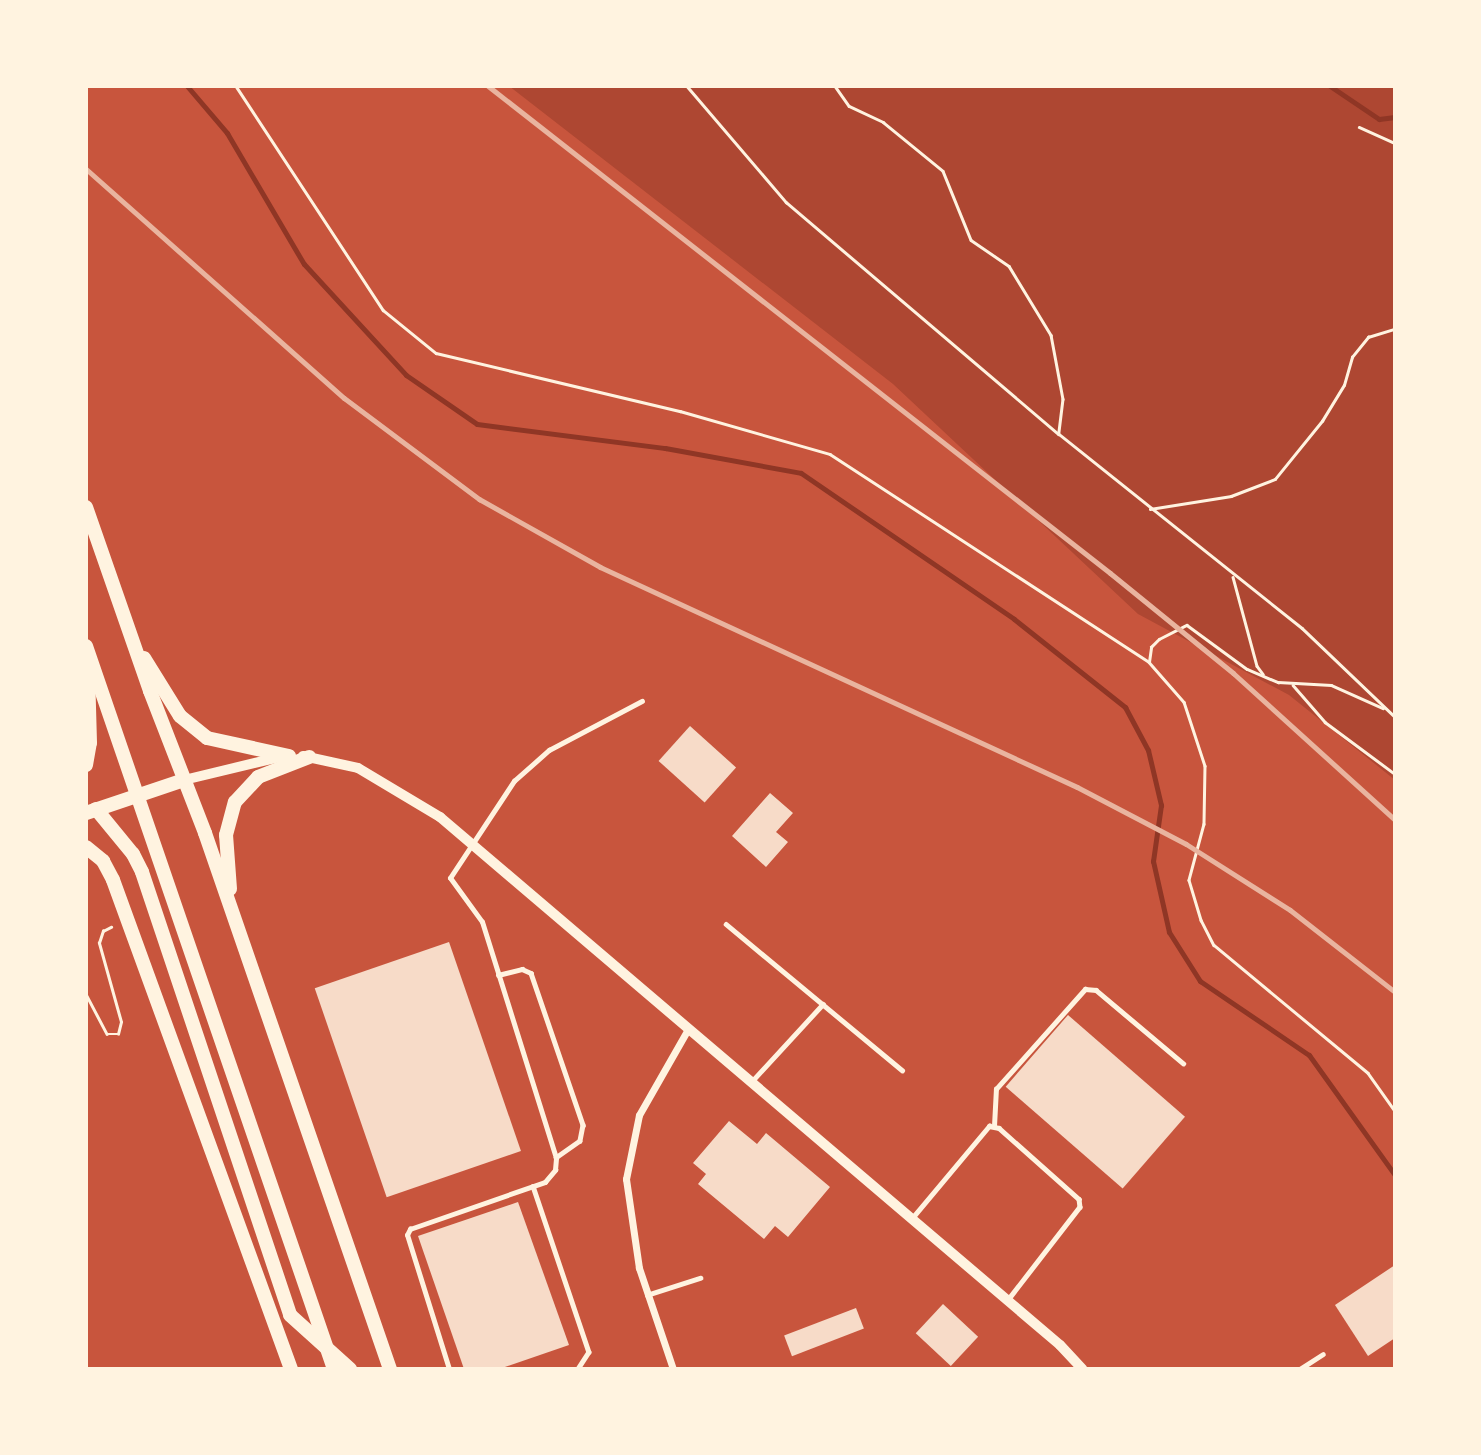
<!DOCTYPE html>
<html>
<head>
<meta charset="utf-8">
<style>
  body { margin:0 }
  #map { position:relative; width:1481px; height:1455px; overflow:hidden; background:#c8553d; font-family:Ubuntu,sans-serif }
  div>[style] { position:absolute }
  .green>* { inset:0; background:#ae4732 }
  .stream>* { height:5px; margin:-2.5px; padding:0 2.5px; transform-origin:2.5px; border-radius:2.5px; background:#8f3625 }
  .building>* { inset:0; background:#f7dbc8; transform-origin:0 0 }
  .path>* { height:2.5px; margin:-1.25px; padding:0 1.25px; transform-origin:1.25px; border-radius:1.25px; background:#fff3e0 }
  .service>* { height:4.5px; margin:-2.25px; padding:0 2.25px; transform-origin:2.25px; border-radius:2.25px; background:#fff3e0 }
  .minor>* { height:7px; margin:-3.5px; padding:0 3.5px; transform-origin:3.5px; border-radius:3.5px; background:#fff3e0 }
  .tertiary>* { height:10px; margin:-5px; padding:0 5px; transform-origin:5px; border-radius:5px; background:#fff3e0 }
  .primary>* { height:14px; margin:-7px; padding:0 7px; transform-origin:7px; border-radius:7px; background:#fff3e0 }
  .trunk>* { height:14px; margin:-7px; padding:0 7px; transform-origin:7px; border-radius:7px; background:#fff3e0 }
  .rail>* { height:5px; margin:-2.5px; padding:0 2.5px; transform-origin:2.5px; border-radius:2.5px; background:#e9b49f }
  span { translate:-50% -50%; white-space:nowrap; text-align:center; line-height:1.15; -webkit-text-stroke:7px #fff3e0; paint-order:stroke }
  .frame { position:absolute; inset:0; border:88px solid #fff3e0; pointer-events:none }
</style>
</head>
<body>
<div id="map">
  <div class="green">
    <i style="clip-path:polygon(509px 86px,1395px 86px,1395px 780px,1289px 695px,1138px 614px,893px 384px)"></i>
  </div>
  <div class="stream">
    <i style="left:187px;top:86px;width:62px;rotate:49.6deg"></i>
    <i style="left:227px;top:133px;width:152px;rotate:59.6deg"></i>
    <i style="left:304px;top:264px;width:151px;rotate:47.4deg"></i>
    <i style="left:406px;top:375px;width:86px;rotate:34.6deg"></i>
    <i style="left:477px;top:424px;width:190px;rotate:7.3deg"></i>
    <i style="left:665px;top:448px;width:138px;rotate:10.4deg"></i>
    <i style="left:801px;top:473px;width:258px;rotate:34.4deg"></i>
    <i style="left:1014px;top:619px;width:142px;rotate:38.4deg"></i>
    <i style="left:1125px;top:707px;width:49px;rotate:61.9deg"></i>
    <i style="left:1148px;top:750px;width:57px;rotate:76.7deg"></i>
    <i style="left:1161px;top:805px;width:57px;rotate:98.1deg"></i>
    <i style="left:1153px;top:861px;width:73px;rotate:77.3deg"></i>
    <i style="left:1169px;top:932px;width:58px;rotate:57.7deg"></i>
    <i style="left:1200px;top:981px;width:132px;rotate:34.2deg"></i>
    <i style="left:1309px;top:1055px;width:148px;rotate:54.4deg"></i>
    <i style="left:1330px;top:86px;width:59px;rotate:34deg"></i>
    <i style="left:1379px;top:119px;width:16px;rotate:-7deg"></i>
  </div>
  <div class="building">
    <i style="left:690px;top:726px;width:62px;height:47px;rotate:42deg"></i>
    <i style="clip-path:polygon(770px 793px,793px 813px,776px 832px,788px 842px,766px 867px,732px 836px)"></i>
    <i style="left:449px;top:942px;width:221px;height:142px;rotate:71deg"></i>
    <i style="left:1068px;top:1015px;width:155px;height:95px;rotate:41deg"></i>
    <i style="clip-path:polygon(729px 1121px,757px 1144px,766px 1133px,830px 1187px,788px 1237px,775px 1226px,764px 1239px,698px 1184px,706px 1174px,693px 1163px)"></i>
    <i style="clip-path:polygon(518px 1202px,569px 1345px,499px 1369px,464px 1369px,418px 1236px)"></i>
    <i style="clip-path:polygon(1395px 1265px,1395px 1338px,1368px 1356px,1335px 1305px)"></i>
    <i style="left:943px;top:1304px;width:48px;height:40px;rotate:43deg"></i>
    <i style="left:856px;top:1308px;width:22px;height:77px;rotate:69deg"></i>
  </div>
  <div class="path">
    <i style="left:236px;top:86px;width:268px;rotate:56.7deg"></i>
    <i style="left:383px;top:310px;width:68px;rotate:39.1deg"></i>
    <i style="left:436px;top:353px;width:251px;rotate:13.4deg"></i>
    <i style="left:680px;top:411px;width:156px;rotate:16deg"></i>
    <i style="left:830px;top:454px;width:381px;rotate:33.1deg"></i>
    <i style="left:1149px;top:662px;width:53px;rotate:48.8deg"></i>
    <i style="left:1184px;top:702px;width:67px;rotate:71.8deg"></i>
    <i style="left:1205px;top:766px;width:58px;rotate:91deg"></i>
    <i style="left:1204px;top:824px;width:58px;rotate:105deg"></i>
    <i style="left:1189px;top:880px;width:42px;rotate:73.3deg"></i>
    <i style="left:1201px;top:920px;width:28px;rotate:63deg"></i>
    <i style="left:1214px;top:945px;width:200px;rotate:39.7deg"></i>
    <i style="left:1368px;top:1073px;width:47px;rotate:54.6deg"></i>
    <i style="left:687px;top:86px;width:153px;rotate:49.5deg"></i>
    <i style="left:786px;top:202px;width:358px;rotate:40.4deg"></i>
    <i style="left:835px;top:86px;width:24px;rotate:55deg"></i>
    <i style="left:849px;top:106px;width:38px;rotate:25deg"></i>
    <i style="left:883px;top:122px;width:77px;rotate:39.2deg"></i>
    <i style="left:943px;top:171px;width:74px;rotate:67.9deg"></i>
    <i style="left:971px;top:240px;width:46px;rotate:34.4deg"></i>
    <i style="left:1009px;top:266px;width:81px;rotate:58.7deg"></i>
    <i style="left:1051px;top:335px;width:65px;rotate:79.4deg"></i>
    <i style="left:1063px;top:399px;width:35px;rotate:97deg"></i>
    <i style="left:1059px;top:434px;width:311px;rotate:38.6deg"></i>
    <i style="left:1302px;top:628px;width:129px;rotate:43.7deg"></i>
    <i style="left:1359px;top:127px;width:39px;rotate:24deg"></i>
    <i style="left:1150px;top:509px;width:82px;rotate:-9.1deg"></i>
    <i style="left:1231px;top:496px;width:47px;rotate:-21.1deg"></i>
    <i style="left:1275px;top:479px;width:75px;rotate:-51deg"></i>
    <i style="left:1322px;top:421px;width:42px;rotate:-58.6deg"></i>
    <i style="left:1344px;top:385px;width:29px;rotate:-74deg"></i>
    <i style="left:1352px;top:357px;width:26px;rotate:-51deg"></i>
    <i style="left:1368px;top:337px;width:28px;rotate:-17deg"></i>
    <i style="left:1233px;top:577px;width:92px;rotate:74.9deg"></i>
    <i style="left:1257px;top:666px;width:10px;rotate:53deg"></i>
    <i style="left:1149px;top:662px;width:15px;rotate:-82deg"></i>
    <i style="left:1151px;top:647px;width:11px;rotate:-45deg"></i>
    <i style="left:1159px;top:639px;width:31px;rotate:-27deg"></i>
    <i style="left:1187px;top:625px;width:74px;rotate:36.3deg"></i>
    <i style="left:1247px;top:669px;width:34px;rotate:23deg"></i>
    <i style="left:1278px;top:682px;width:53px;rotate:3.2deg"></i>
    <i style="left:1331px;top:685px;width:57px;rotate:23.9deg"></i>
    <i style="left:1293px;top:685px;width:49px;rotate:49.1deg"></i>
    <i style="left:1325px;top:722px;width:87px;rotate:36.6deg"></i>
    <i style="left:86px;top:994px;width:45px;rotate:62.3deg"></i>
    <i style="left:107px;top:1034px;width:11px"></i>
    <i style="left:118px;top:1034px;width:12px;rotate:-76deg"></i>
    <i style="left:121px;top:1022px;width:82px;rotate:-105.6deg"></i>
    <i style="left:99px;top:943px;width:13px;rotate:-72deg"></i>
    <i style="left:103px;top:931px;width:9px;rotate:-27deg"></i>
  </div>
  <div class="service">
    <i style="left:726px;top:924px;width:229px;rotate:39.7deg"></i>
    <i style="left:498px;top:975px;width:25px;rotate:-14deg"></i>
    <i style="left:522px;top:969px;width:10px;rotate:24deg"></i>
    <i style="left:531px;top:973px;width:161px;rotate:71.1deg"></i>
    <i style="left:583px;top:1125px;width:16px;rotate:101deg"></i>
    <i style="left:580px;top:1141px;width:29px;rotate:145deg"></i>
    <i style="left:753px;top:1080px;width:103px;rotate:-47.4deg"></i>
    <i style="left:994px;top:1126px;width:37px;rotate:-87deg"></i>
    <i style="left:996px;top:1089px;width:134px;rotate:-48.3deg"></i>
    <i style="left:1085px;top:989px;width:11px;rotate:5deg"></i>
    <i style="left:1096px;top:990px;width:114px;rotate:40deg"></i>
    <i style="left:533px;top:1186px;width:175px;rotate:71.4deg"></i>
    <i style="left:589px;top:1352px;width:20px;rotate:123deg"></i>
    <i style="left:913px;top:1217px;width:119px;rotate:-50.1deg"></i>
    <i style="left:989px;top:1126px;width:10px;rotate:11deg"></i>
    <i style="left:999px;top:1128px;width:107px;rotate:41.6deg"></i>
    <i style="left:1079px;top:1199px;width:8px;rotate:83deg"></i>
    <i style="left:1080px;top:1207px;width:118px;rotate:127.7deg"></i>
    <i style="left:647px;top:1295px;width:56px;rotate:-17.8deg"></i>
    <i style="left:449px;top:1369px;width:140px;rotate:-107.4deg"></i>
    <i style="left:407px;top:1235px;width:7px;rotate:-63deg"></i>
    <i style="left:410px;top:1229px;width:143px;rotate:-19.2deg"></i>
    <i style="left:545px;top:1182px;width:16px;rotate:-50deg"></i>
    <i style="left:555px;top:1170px;width:12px;rotate:-85deg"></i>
    <i style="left:556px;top:1158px;width:247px;rotate:-107.4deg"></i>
    <i style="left:482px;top:922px;width:54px;rotate:-126deg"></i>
    <i style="left:450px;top:878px;width:116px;rotate:-56.6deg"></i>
    <i style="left:514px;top:781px;width:47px;rotate:-41.5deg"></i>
    <i style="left:549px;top:750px;width:105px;rotate:-27.8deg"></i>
    <i style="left:1300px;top:1369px;width:27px;rotate:-33deg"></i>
  </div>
  <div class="minor">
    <i style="left:673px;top:1369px;width:107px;rotate:-108.6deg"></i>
    <i style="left:639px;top:1268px;width:90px;rotate:-98.3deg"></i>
    <i style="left:626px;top:1179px;width:65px;rotate:-78.5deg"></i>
    <i style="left:639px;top:1115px;width:97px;rotate:-60.3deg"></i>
  </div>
  <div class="tertiary">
    <i style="left:303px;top:756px;width:56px;rotate:12.3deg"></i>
    <i style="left:358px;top:768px;width:96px;rotate:30.9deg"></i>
    <i style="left:440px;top:817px;width:814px;rotate:40.42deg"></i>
    <i style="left:1060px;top:1345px;width:33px;rotate:47deg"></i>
    <i style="left:184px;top:780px;width:99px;rotate:-13.5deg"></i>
  </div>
  <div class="primary">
    <i style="left:86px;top:813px;width:103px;rotate:-18.6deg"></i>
  </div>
  <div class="trunk">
    <i style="left:86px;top:507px;width:195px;rotate:70.8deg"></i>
    <i style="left:150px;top:691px;width:152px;rotate:68.8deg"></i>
    <i style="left:205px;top:833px;width:567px;rotate:70.96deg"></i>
    <i style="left:86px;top:646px;width:764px;rotate:71.07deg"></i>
    <i style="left:144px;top:658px;width:68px;rotate:58.2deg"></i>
    <i style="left:180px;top:716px;width:35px;rotate:39deg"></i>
    <i style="left:207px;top:738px;width:84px;rotate:12.4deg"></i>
    <i style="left:86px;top:765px;width:22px;rotate:-80deg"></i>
    <i style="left:90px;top:743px;width:71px;rotate:-91.6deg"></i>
    <i style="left:96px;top:809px;width:58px;rotate:50.6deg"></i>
    <i style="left:133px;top:854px;width:20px;rotate:63deg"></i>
    <i style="left:142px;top:872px;width:467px;rotate:71.5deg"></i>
    <i style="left:290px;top:1315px;width:81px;rotate:42deg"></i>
    <i style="left:86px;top:847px;width:22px;rotate:39deg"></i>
    <i style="left:103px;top:861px;width:21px;rotate:62deg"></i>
    <i style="left:113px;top:880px;width:520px;rotate:70deg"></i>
    <i style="left:230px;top:889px;width:54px;rotate:-94.2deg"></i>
    <i style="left:226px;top:835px;width:34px;rotate:-75deg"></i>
    <i style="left:235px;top:802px;width:34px;rotate:-47deg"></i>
    <i style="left:258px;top:777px;width:55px;rotate:-21.4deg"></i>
  </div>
  <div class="rail">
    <i style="left:488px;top:86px;width:790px;rotate:38.06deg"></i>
    <i style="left:1110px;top:573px;width:159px;rotate:39.1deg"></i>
    <i style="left:1233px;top:673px;width:219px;rotate:42.2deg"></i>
    <i style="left:86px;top:169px;width:345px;rotate:41.6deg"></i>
    <i style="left:344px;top:398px;width:169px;rotate:36.8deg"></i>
    <i style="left:479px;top:499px;width:139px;rotate:29.3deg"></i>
    <i style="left:600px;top:567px;width:525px;rotate:24.76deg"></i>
    <i style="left:1077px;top:787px;width:123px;rotate:27.6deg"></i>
    <i style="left:1186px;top:844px;width:123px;rotate:32.4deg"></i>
    <i style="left:1290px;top:910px;width:133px;rotate:38deg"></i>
  </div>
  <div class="frame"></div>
</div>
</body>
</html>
